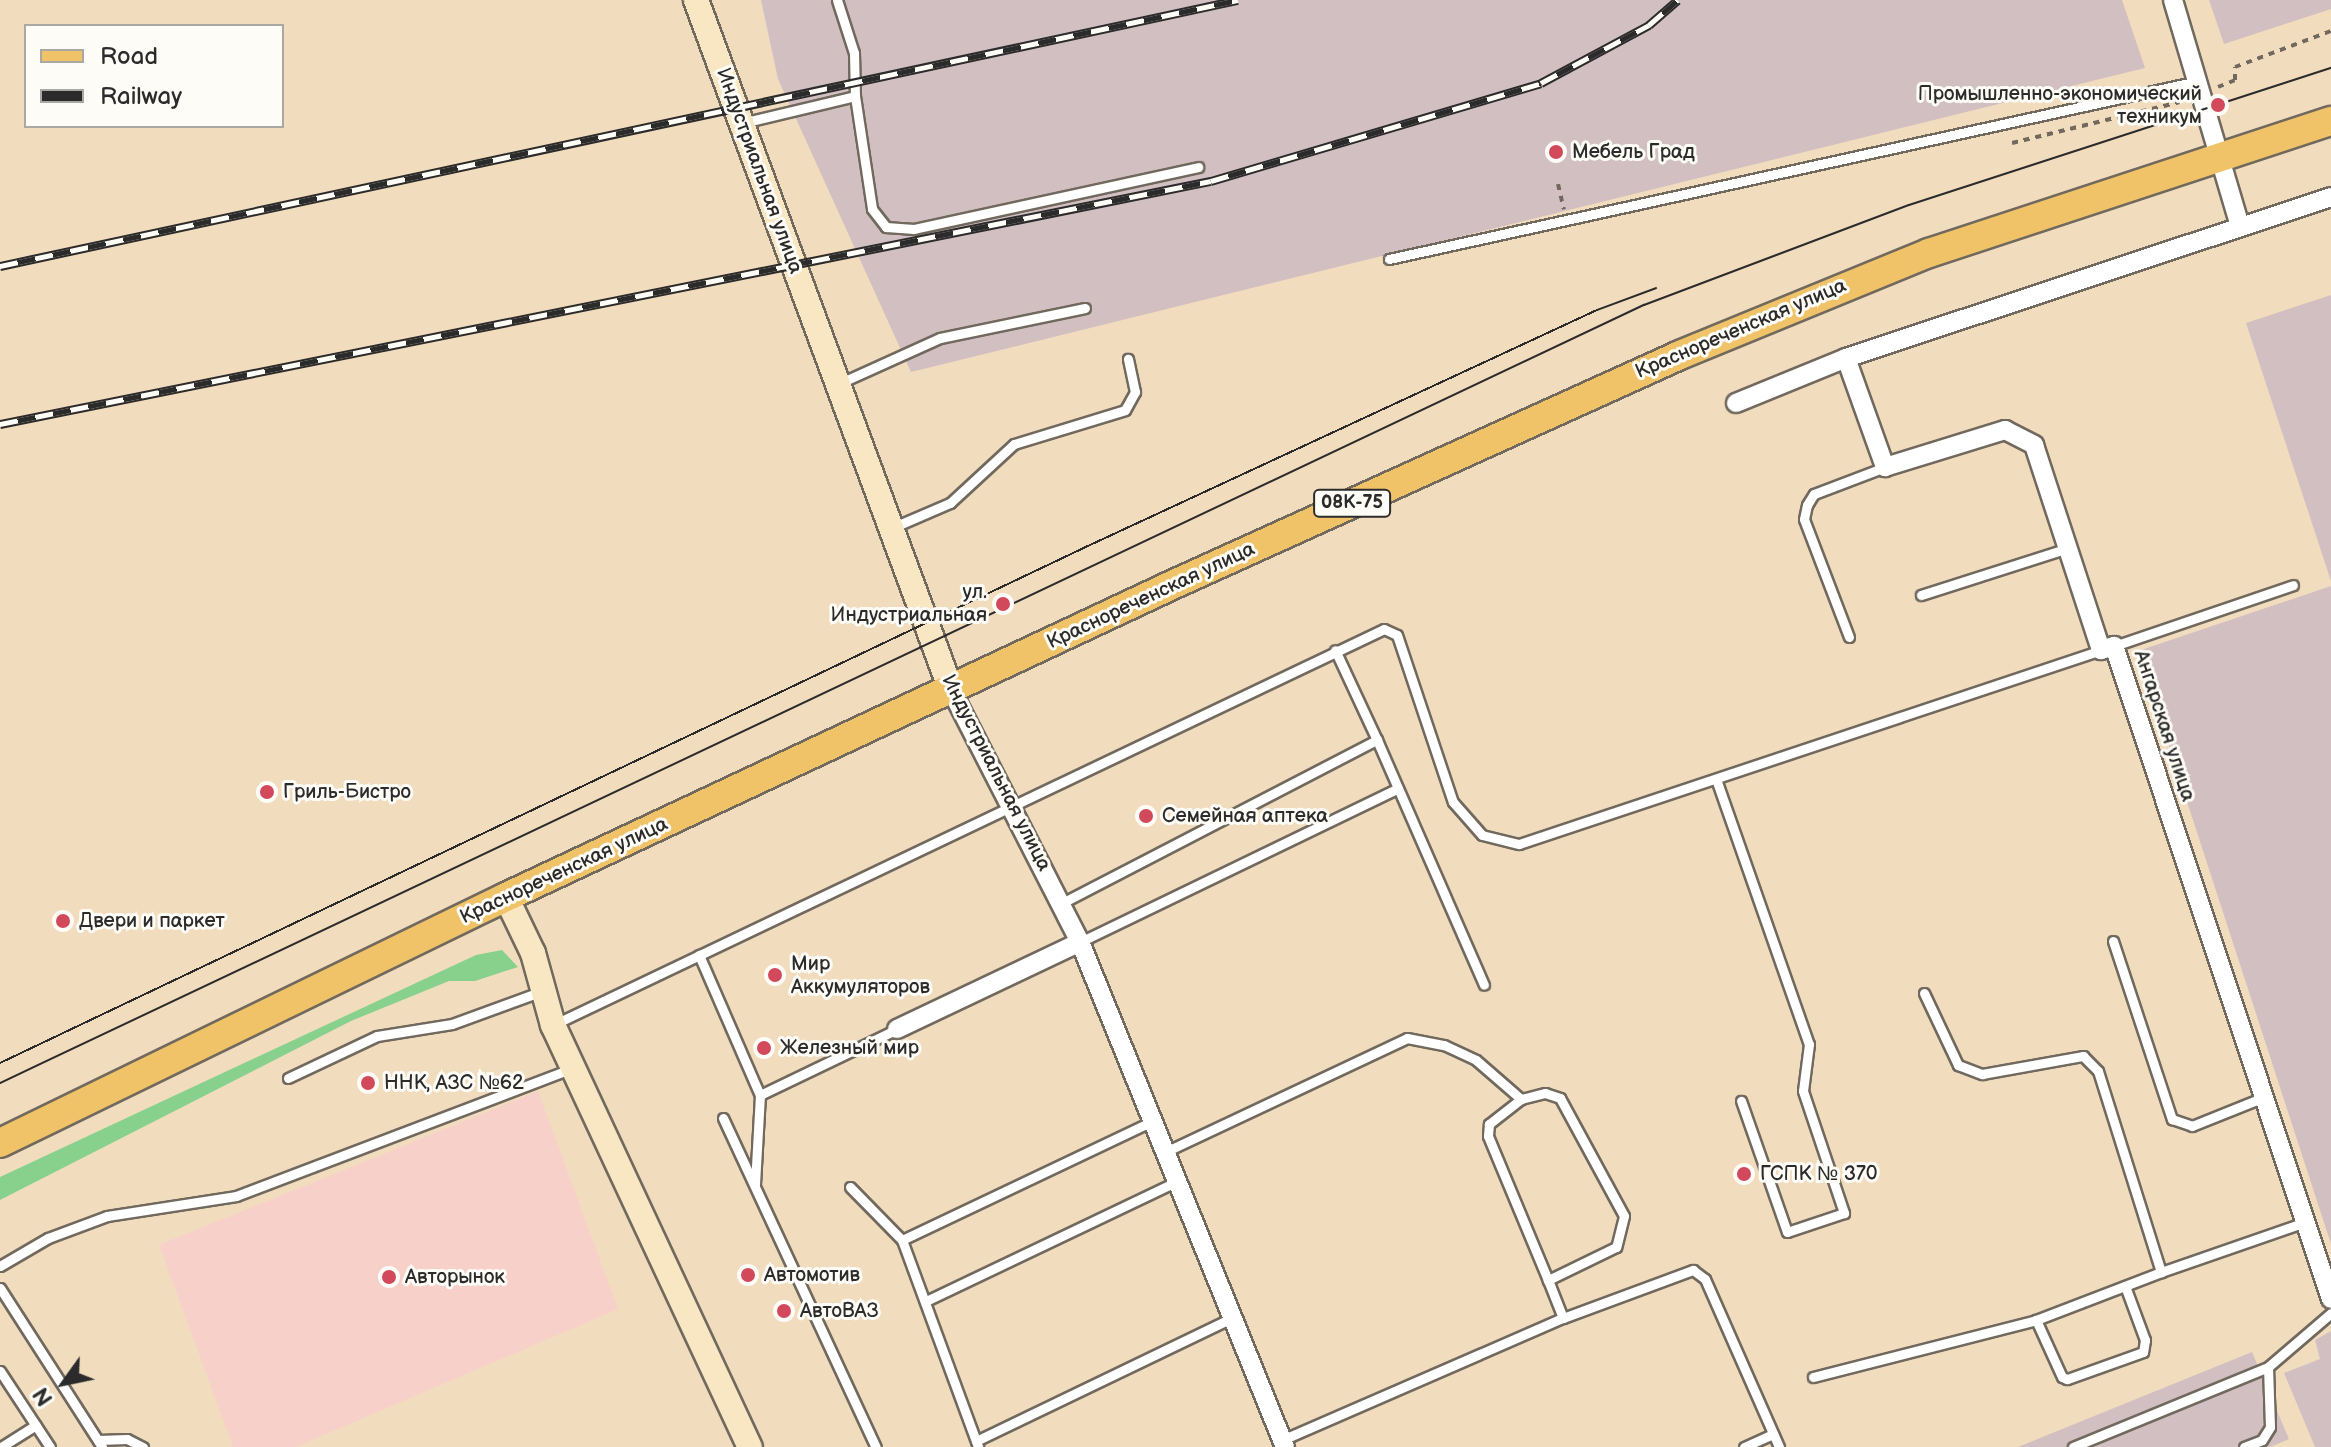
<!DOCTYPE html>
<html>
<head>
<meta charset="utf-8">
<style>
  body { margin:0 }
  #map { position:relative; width:2331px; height:1447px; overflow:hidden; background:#f2dcbe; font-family:"Balsamiq Sans",sans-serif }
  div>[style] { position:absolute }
  .built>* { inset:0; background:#f7d1c9 }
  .industrial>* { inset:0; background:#d2bfc1 }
  .green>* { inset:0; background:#88d18d }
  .path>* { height:4px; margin-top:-2px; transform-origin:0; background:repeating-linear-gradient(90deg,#71695e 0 6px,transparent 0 12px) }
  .roads { filter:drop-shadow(2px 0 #71695e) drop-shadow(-2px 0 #71695e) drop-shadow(0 2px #71695e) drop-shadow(0 -2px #71695e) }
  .lane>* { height:9px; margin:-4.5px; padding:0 4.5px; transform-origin:4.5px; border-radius:4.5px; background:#fff }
  .street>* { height:18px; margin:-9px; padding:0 9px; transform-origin:9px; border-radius:9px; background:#fff }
  .secondary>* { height:24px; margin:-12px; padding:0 12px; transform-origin:12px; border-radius:12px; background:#f9e7c3 }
  .primary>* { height:28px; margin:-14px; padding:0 14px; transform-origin:14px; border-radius:14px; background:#f1c369 }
  .tram>* { height:2px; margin:-1px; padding:0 1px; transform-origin:1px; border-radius:1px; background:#2b2b2b }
  .rail>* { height:9px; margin-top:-4.5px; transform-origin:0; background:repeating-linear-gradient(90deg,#fdfcf7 0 18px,#2b2b2b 0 36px); box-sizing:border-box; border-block:2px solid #2b2b2b }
  .dots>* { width:22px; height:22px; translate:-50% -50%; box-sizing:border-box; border:4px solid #fdfcf7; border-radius:50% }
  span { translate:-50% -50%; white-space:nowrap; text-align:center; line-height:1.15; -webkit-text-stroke:6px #fdfcf7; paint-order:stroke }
  .shield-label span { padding:2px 6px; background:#fdfcf7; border:2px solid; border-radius:6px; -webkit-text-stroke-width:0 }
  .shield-label { font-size:18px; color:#2b2b2b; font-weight:700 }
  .poi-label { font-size:20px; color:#2b2b2b }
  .right { translate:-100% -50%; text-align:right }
  .left { translate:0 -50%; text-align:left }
  .street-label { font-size:20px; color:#2b2b2b }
  .legend { position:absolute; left:24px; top:24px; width:260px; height:104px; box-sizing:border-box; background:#fdfcf7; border:2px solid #a9a8a5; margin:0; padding:10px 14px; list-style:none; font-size:24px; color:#2b2b2b }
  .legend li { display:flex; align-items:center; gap:16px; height:40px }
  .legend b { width:40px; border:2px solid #a9a8a5 }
  .north { position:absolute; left:24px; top:1343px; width:80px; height:80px; -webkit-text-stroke:6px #fdfcf7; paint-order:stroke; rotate:237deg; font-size:22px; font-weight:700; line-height:32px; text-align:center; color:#2b2b2b }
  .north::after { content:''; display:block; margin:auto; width:28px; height:36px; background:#2b2b2b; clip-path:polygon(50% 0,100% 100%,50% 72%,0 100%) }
</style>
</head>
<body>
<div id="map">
  <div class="built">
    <i style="clip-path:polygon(538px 1091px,618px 1309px,296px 1447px,233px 1447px,159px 1245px)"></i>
  </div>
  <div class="industrial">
    <i style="clip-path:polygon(761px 0,2122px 0,2145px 68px,911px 372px,778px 79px)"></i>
    <i style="clip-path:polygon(2209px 0,2331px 0,2331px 9px,2224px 44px)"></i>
    <i style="clip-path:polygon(2331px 295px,2331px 581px,2246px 323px)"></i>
    <i style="clip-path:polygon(2331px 586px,2331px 1244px,2138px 651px)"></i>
    <i style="clip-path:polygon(2331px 1331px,2331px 1447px,2315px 1447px,2284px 1373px,2320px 1359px,2315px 1340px)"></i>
    <i style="clip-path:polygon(2252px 1352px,2289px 1439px,2270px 1447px,2018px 1447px)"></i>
  </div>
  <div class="green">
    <i style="clip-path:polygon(502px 950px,518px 967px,475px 981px,449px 981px,351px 1021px,0 1200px,0 1177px,476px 955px)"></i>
  </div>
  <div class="path">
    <i style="left:2218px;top:87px;width:18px;rotate:-22deg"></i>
    <i style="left:2235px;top:80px;width:13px;rotate:-90deg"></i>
    <i style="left:2235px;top:67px;width:103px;rotate:-20.6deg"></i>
    <i style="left:2012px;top:143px;width:173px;rotate:-13.7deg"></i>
    <i style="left:1558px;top:184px;width:26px;rotate:77deg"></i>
  </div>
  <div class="roads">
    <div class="lane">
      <i style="left:837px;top:0;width:56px;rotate:72.2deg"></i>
      <i style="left:854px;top:53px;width:43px;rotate:88.7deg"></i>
      <i style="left:742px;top:123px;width:116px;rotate:-13.4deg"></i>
      <i style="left:855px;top:96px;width:114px;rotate:81.4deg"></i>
      <i style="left:872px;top:209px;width:23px;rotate:52deg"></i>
      <i style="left:886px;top:227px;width:28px;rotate:4deg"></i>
      <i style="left:914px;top:229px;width:291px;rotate:-12.3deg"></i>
      <i style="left:1389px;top:259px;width:828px;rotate:-12.41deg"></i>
      <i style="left:838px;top:384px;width:112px;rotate:-24.3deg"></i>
      <i style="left:940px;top:338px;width:148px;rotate:-11.7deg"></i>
      <i style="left:894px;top:527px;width:61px;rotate:-23.2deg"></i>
      <i style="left:950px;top:503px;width:87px;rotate:-42.7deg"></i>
      <i style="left:1014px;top:444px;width:116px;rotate:-17deg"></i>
      <i style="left:1125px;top:410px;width:21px;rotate:-61deg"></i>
      <i style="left:1135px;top:392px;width:34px;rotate:-102deg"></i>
      <i style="left:1921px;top:595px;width:154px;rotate:-17.7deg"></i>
      <i style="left:1849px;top:637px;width:126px;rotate:-110.9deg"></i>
      <i style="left:1804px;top:519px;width:14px;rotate:-78deg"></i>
      <i style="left:1807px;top:505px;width:13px;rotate:-58deg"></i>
      <i style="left:1814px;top:494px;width:76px;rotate:-20.8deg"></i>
      <i style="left:2114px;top:646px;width:189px;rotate:-18.8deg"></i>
      <i style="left:1377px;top:740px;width:267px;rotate:66.4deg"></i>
      <i style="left:1716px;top:779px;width:281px;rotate:70.7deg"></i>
      <i style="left:1809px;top:1044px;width:47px;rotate:97.3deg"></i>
      <i style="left:1803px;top:1091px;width:129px;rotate:71.4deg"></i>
      <i style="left:1844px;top:1213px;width:60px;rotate:161.6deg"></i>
      <i style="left:1787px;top:1232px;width:139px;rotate:-109.3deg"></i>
      <i style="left:1062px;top:903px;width:355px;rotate:-27.4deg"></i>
      <i style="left:1377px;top:740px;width:99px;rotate:-115deg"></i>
      <i style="left:2113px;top:941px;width:188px;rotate:71.7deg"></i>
      <i style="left:2172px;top:1119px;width:21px;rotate:19deg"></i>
      <i style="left:2192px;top:1126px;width:78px;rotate:-21.9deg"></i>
      <i style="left:1080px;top:942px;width:353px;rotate:-25.8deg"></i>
      <i style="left:699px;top:955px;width:153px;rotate:66.5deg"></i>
      <i style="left:1924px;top:993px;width:80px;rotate:64.7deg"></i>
      <i style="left:1958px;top:1065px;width:26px;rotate:21deg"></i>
      <i style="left:1982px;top:1074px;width:103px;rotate:-10.1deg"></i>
      <i style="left:2083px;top:1056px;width:21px;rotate:45deg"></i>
      <i style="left:2098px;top:1071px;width:211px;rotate:72.6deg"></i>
      <i style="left:555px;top:1024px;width:918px;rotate:-25.48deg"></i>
      <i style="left:1384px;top:629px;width:14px;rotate:25deg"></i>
      <i style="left:1397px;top:635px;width:176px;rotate:71.5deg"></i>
      <i style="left:1453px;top:802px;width:44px;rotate:48.7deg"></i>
      <i style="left:1482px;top:835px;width:38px;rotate:14deg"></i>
      <i style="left:1519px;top:844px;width:613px;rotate:-18.43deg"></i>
      <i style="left:288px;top:1078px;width:98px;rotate:-25.3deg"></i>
      <i style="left:377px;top:1036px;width:76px;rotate:-9.1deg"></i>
      <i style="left:452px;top:1024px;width:94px;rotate:-20deg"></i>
      <i style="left:1521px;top:1099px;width:41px;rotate:142deg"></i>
      <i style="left:1489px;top:1124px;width:12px;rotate:95deg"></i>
      <i style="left:1488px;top:1136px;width:156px;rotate:67.4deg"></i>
      <i style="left:723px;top:1118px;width:363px;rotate:65.1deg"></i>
      <i style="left:1165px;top:1152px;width:268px;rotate:-25.2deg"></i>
      <i style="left:1407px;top:1038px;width:38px;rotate:11deg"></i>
      <i style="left:1444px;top:1045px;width:35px;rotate:25deg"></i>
      <i style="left:1476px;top:1060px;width:60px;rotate:40.9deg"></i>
      <i style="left:1521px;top:1099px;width:25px;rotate:-14deg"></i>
      <i style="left:1545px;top:1093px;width:16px;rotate:18deg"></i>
      <i style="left:1560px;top:1098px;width:134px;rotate:61.5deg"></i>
      <i style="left:1624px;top:1216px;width:32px;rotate:104deg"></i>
      <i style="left:1616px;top:1247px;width:76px;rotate:154.1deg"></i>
      <i style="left:1548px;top:1280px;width:41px;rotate:68.5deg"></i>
      <i style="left:755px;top:1184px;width:89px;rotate:-86.8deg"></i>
      <i style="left:760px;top:1095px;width:152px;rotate:-25.7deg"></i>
      <i style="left:850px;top:1187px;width:74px;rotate:45.5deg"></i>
      <i style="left:902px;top:1240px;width:221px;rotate:69.8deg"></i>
      <i style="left:902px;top:1240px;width:278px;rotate:-25.4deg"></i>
      <i style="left:0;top:1266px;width:56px;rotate:-30.3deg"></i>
      <i style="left:48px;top:1238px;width:63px;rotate:-20.4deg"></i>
      <i style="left:107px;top:1216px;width:131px;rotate:-8.8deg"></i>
      <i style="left:236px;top:1196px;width:360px;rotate:-20.8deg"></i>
      <i style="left:2125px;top:1286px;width:58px;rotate:69.7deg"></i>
      <i style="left:2145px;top:1340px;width:12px;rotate:99deg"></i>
      <i style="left:2143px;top:1352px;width:81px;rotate:160.4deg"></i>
      <i style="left:2067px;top:1379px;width:5px;rotate:-158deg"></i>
      <i style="left:2062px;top:1377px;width:63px;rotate:-114.5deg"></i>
      <i style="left:2036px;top:1320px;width:134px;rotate:-21deg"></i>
      <i style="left:2161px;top:1272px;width:152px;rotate:-19.1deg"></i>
      <i style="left:0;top:1288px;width:189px;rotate:57.3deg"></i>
      <i style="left:926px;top:1301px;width:277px;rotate:-25.5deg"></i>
      <i style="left:0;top:1371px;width:91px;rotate:56.7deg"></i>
      <i style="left:1813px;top:1377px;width:230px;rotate:-14.3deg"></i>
      <i style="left:98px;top:1440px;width:29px;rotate:-2deg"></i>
      <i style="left:127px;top:1439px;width:18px;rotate:27deg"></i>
      <i style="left:1282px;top:1440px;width:306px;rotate:-23.5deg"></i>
      <i style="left:1563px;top:1318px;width:139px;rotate:-20.3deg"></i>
      <i style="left:1693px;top:1270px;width:15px;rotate:37deg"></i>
      <i style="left:1705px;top:1279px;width:184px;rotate:66.2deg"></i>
      <i style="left:976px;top:1441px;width:284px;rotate:-25.7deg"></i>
      <i style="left:1px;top:1447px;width:41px;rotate:-32.2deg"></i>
      <i style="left:1744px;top:1447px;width:32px;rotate:-24deg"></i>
      <i style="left:2073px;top:1447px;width:211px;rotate:-22.3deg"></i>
      <i style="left:2268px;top:1367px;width:83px;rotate:-40.6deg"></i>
      <i style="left:2244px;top:1447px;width:19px;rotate:-21deg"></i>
      <i style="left:2262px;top:1440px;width:15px;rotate:-58deg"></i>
      <i style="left:2270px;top:1427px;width:60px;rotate:-91.9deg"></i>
    </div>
    <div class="street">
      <i style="left:2173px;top:0;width:236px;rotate:73.5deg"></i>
      <i style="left:1846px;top:358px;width:116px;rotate:70.3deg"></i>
      <i style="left:1885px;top:467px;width:126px;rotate:-17.1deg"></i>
      <i style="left:2005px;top:430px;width:33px;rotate:27deg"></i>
      <i style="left:2034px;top:445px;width:216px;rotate:71.9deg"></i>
      <i style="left:2101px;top:650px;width:14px;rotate:-17deg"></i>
      <i style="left:2114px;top:646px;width:688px;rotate:71.62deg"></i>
      <i style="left:1736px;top:403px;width:119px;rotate:-22.2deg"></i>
      <i style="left:1846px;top:358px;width:511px;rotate:-18.36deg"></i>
      <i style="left:951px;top:690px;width:283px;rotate:62.9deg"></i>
      <i style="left:1080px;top:942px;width:545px;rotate:67.91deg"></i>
      <i style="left:897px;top:1029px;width:203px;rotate:-25.4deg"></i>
    </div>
    <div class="secondary">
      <i style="left:696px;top:0;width:736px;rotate:69.72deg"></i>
      <i style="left:506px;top:897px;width:62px;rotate:64.3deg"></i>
      <i style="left:533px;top:953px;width:75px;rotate:74.5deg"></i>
      <i style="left:553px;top:1025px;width:466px;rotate:65deg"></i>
    </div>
    <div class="primary">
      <i style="left:0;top:1143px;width:563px;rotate:-25.93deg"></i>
      <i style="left:506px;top:897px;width:735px;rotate:-25.1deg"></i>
      <i style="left:1172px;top:585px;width:558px;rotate:-24.36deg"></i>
      <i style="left:1680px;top:355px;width:269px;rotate:-22.3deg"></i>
      <i style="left:1929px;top:253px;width:423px;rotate:-18.2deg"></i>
    </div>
  </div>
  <div class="tram">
    <i style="left:0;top:1063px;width:1207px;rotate:-25.42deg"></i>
    <i style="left:1090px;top:545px;width:559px;rotate:-24.87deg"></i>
    <i style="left:1597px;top:310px;width:63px;rotate:-20.4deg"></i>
    <i style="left:0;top:1083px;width:1819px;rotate:-25.33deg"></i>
    <i style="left:1644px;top:305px;width:283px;rotate:-20.7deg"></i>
    <i style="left:1909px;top:205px;width:444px;rotate:-18deg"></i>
  </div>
  <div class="rail">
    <i style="left:0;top:266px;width:1266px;rotate:-12.13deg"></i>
    <i style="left:0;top:424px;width:1235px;rotate:-11.35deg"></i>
    <i style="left:1211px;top:181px;width:344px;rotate:-16.5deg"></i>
    <i style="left:1541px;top:83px;width:123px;rotate:-28.2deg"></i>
    <i style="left:1649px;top:25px;width:38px;rotate:-41deg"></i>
  </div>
  <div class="dots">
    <i style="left:2218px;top:105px;background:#d1495b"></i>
    <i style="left:1556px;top:152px;background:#d1495b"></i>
    <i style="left:1003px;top:604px;background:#d1495b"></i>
    <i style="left:267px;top:792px;background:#d1495b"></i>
    <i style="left:1146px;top:816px;background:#d1495b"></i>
    <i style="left:63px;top:921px;background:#d1495b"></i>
    <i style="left:775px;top:975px;background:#d1495b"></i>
    <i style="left:764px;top:1048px;background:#d1495b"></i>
    <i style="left:368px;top:1083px;background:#d1495b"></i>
    <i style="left:1744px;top:1174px;background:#d1495b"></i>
    <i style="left:748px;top:1275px;background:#d1495b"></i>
    <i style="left:389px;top:1277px;background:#d1495b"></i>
    <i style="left:784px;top:1311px;background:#d1495b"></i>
  </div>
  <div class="shield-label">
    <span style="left:1352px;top:503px">08К-75</span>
  </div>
  <div class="poi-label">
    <span class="right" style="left:2202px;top:106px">Промышленно-экономический<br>техникум</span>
    <span class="left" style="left:1572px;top:152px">Мебель Град</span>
    <span class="right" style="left:987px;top:604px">ул.<br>Индустриальная</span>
    <span class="left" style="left:283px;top:792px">Гриль-Бистро</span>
    <span class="left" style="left:1162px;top:816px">Семейная аптека</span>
    <span class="left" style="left:79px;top:921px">Двери и паркет</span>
    <span class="left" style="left:791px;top:976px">Мир<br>Аккумуляторов</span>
    <span class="left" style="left:780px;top:1048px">Железный мир</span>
    <span class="left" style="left:384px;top:1083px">ННК, АЗС №62</span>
    <span class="left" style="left:1760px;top:1174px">ГСПК № 370</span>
    <span class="left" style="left:764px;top:1275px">Автомотив</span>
    <span class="left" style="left:405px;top:1277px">Авторынок</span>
    <span class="left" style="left:800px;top:1311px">АвтоВАЗ</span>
  </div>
  <div class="street-label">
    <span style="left:759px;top:171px;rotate:70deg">Индустриальная улица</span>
    <span style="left:1741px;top:329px;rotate:-23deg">Краснореченская улица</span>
    <span style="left:1151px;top:596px;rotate:-25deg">Краснореченская улица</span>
    <span style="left:2164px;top:726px;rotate:72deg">Ангарская улица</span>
    <span style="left:996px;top:773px;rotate:63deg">Индустриальная улица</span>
    <span style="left:564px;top:871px;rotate:-25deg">Краснореченская улица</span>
  </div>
  <ul class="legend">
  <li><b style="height:10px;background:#f1c369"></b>Road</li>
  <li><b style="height:10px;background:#2b2b2b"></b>Railway</li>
  </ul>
  <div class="north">N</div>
</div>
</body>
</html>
